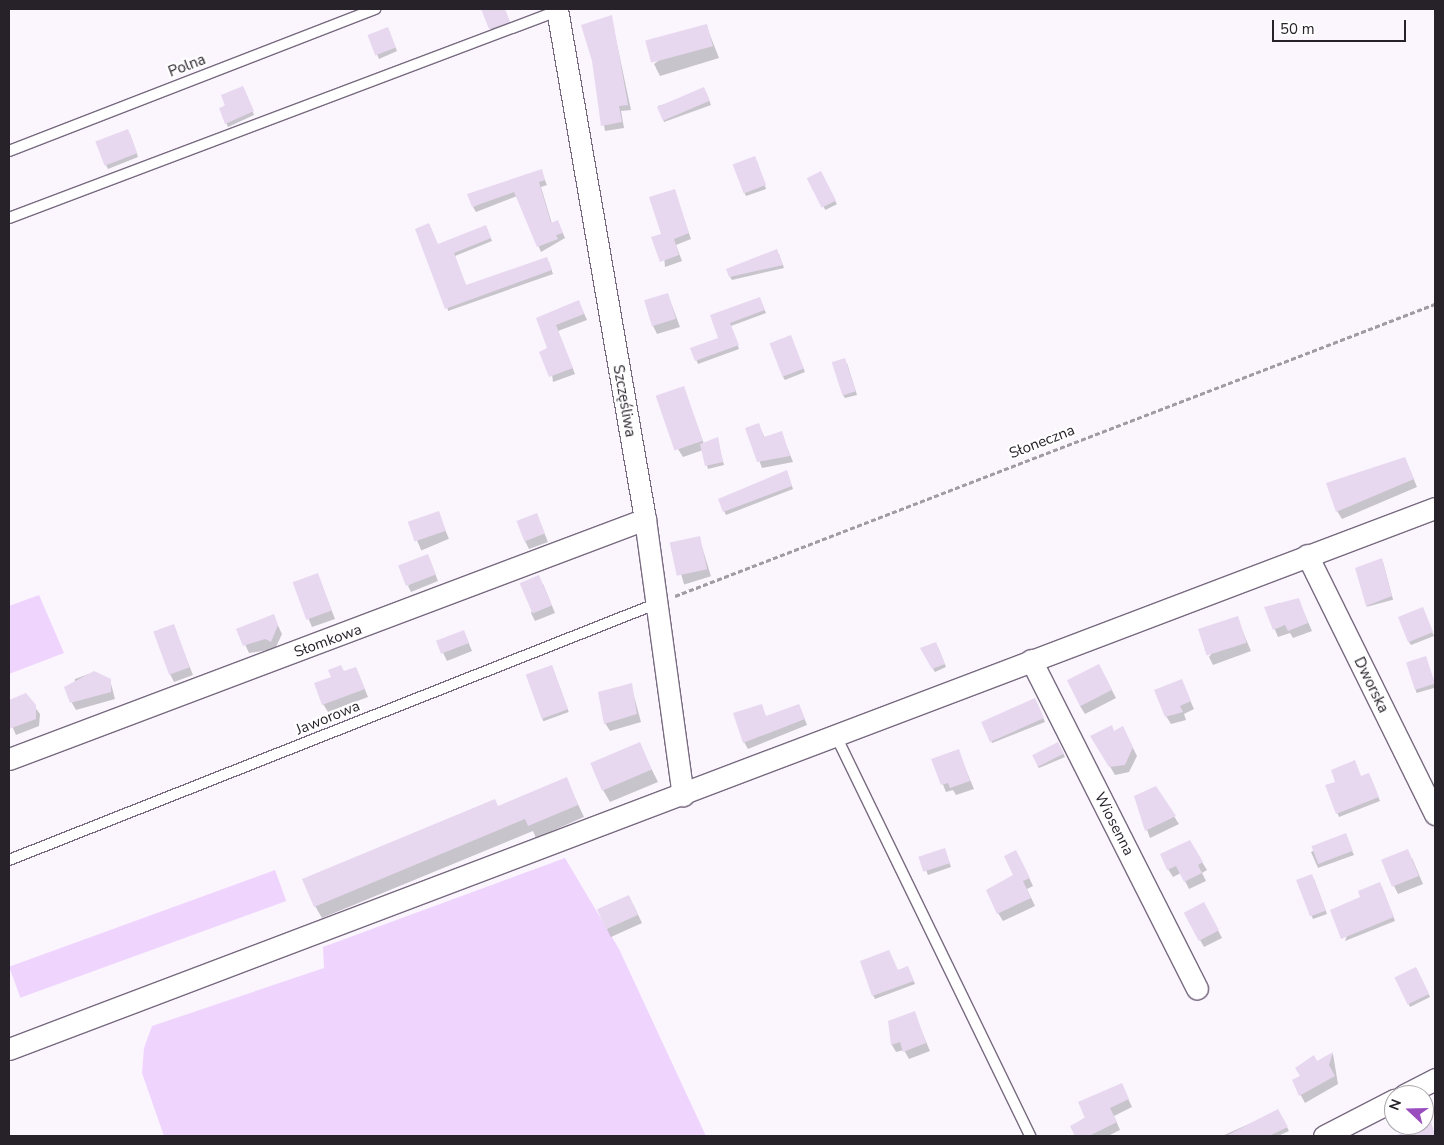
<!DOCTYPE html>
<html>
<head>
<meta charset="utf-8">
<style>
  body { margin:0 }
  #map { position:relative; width:1444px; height:1145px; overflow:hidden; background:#fbf5fe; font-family:"Nunito Sans",sans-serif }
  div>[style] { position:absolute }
  .green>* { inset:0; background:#efd5fe; transform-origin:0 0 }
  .shadow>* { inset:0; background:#0003; transform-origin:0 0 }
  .building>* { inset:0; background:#e7d8f0; transform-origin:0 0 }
  .path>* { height:3px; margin-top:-1.5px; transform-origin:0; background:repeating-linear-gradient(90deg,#a19ca4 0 5px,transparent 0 7.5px) }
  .roads { filter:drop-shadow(1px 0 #786b80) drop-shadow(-1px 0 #786b80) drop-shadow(0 1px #786b80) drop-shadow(0 -1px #786b80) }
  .lane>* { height:10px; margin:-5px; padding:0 5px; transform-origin:5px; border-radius:5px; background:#fff }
  .street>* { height:21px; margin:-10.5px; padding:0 10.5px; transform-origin:10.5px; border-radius:10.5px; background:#fff }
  span { translate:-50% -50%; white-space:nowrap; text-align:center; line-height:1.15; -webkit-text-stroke:4.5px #fff; paint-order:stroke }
  .street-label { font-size:15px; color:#27222a }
  .frame { position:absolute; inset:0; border:10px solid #27222a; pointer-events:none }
  .north { position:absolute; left:1384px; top:1085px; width:50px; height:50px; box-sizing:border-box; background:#fff; border:1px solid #a9a7aa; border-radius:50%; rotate:291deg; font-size:14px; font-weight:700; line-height:20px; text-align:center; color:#27222a }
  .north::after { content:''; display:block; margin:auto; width:18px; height:22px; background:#994dbf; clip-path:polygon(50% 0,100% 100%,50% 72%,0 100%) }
  .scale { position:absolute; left:1272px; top:20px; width:134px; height:22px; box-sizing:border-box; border:2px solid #27222a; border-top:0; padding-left:6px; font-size:15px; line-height:18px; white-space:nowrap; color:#27222a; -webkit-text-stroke:4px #fff; paint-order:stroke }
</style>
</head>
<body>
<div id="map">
  <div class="green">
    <i style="clip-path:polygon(39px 595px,64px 653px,9px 674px,9px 606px)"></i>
    <i style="clip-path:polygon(565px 858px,619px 949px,706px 1136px,164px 1136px,142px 1073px,144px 1048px,152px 1026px,324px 968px,323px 947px)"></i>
    <i style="left:275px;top:870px;width:33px;height:283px;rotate:70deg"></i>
  </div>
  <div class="shadow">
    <i style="clip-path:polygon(483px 9px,504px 9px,511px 25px,492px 32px)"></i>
    <i style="clip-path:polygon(611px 16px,631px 110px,621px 111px,624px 128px,605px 131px,593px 61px)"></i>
    <i style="clip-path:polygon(706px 25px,719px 58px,660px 76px,654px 64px)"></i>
    <i style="clip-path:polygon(389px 32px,397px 51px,379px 59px,369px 36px)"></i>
    <i style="clip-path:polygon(245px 91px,254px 115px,228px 127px,220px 109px)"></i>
    <i style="clip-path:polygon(706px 92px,711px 105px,664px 122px,658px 106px)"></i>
    <i style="clip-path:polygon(130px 134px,138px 157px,108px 169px,106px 165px)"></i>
    <i style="clip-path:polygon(757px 161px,766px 189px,746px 196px,744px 192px)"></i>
    <i style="clip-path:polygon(541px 171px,547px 185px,541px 187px,552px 224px,558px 222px,565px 238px,541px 252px,517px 196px,476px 212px,473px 207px)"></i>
    <i style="left:821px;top:173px;width:35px;height:13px;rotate:63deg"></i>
    <i style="clip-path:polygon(674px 191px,691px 239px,676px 245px,682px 261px,665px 267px,662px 234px)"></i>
    <i style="clip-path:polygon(487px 229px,492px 241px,455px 256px,466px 286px,549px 262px,553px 274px,448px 311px,438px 245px)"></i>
    <i style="clip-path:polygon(779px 254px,784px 268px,732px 280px,730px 277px)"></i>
    <i style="clip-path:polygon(668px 295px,680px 327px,657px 334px,653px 326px)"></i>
    <i style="clip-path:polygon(579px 302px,587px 320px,558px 331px,575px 374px,553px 382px,549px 349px,538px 319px)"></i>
    <i style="clip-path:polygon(761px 302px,766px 313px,731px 326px,739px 349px,698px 364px,692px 349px,720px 338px,711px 316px)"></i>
    <i style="clip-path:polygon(792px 340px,805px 372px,785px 380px,783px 377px)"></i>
    <i style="clip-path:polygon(847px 363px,857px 395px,845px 398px,843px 395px)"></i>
    <i style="clip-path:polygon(683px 388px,704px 444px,717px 439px,724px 465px,708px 469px,703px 450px,683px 457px,678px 449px)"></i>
    <i style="clip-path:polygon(758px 424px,765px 438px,781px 432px,793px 462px,762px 468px,747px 428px)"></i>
    <i style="clip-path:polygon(1405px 458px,1417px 487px,1342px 519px,1337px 511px)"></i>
    <i style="clip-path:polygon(787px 472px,793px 489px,726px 515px,724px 511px)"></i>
    <i style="left:438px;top:513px;width:28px;height:30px;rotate:67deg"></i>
    <i style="clip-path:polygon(537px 515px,548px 542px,529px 549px,525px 541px)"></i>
    <i style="left:699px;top:537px;width:41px;height:28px;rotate:73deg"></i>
    <i style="clip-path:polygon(430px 561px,438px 581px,411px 592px,408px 586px)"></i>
    <i style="left:1383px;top:562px;width:39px;height:27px;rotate:75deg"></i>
    <i style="clip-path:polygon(321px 583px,335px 619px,312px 627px,294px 584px)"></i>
    <i style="clip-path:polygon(543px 584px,555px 613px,535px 621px,531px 613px)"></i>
    <i style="clip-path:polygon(1279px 603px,1302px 608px,1312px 631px,1293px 638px,1290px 633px,1278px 637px,1266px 608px)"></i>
    <i style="clip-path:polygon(1424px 612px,1434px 636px,1411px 645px,1409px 642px)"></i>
    <i style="clip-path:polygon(273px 615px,282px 634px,275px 649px,249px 653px,238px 629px)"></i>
    <i style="clip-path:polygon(1237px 618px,1251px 651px,1213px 665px,1209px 657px)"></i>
    <i style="clip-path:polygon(173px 625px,193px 675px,174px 682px,170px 674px)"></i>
    <i style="clip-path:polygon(467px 639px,472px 651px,447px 661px,438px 642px)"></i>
    <i style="clip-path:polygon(938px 647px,946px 667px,935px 672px,921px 649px)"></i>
    <i style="left:1426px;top:657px;width:32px;height:19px;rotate:74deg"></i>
    <i style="left:552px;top:666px;width:49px;height:27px;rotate:70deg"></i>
    <i style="clip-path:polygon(356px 668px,368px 697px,328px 712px,323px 704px,344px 673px)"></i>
    <i style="clip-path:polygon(94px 672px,110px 680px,115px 699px,76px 710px,72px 703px,75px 679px)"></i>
    <i style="clip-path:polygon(1103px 673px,1116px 698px,1085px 714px,1080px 706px)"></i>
    <i style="clip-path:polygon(1181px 680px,1194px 709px,1184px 714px,1186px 720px,1171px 724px,1166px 716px)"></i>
    <i style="clip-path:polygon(631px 685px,641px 722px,610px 731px,605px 723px)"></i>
    <i style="clip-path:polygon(26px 695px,40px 714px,39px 726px,16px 735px,9px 719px,9px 704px)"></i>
    <i style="clip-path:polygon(1037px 703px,1045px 722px,992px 743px,991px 740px)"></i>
    <i style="clip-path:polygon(761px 705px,766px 717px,799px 705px,807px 725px,748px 749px,744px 742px)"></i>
    <i style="clip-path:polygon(1114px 732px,1127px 736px,1137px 756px,1129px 772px,1115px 775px,1092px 736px)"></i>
    <i style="clip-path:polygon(1058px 743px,1065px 757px,1039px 768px,1037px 765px)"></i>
    <i style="clip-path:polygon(639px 744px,658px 782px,610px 802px,603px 790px)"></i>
    <i style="clip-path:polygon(958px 751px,974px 789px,956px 795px,953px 790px,946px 792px,933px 760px)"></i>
    <i style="clip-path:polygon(1361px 777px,1371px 778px,1380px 801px,1339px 817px,1326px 786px)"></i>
    <i style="clip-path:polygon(566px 779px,584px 817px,536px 838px,533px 831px,322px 918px,315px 906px,499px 808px)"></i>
    <i style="clip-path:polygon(1155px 787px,1179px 824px,1150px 838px,1135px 797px)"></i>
    <i style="clip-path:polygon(1345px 835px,1354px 855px,1318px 868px,1311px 852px)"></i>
    <i style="clip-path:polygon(1189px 841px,1207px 870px,1202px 873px,1206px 881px,1189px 889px,1181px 873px,1173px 877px,1168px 869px)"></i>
    <i style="clip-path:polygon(946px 853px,951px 867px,928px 875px,921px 858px)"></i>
    <i style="clip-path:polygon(1412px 858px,1423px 884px,1398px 894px,1394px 886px)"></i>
    <i style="clip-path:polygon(1020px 859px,1033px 886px,1027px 889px,1035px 906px,1003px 921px,998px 913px)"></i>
    <i style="clip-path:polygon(1314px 879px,1327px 914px,1313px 919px,1297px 881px)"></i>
    <i style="clip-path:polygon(1382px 887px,1395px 921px,1345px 941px,1362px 898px)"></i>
    <i style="clip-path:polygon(633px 904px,642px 923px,611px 937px,607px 929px)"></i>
    <i style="clip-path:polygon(1208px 911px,1222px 938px,1204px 947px,1185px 913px)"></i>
    <i style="clip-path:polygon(909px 971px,915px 984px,875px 999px,873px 995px,898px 972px)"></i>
    <i style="clip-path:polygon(1418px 972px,1430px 997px,1410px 1007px,1408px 1003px)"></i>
    <i style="clip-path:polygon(914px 1013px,930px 1051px,909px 1059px,904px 1050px,896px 1052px,892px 1045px,889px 1022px)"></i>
    <i style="clip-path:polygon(1333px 1054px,1338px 1084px,1305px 1103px,1293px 1081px)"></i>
    <i style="clip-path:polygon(1125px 1092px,1132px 1107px,1114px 1116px,1120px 1130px,1108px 1136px,1076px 1136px,1072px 1126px)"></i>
    <i style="clip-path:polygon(1278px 1111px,1289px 1131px,1278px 1136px,1222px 1136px)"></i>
    <i style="clip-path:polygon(1430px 1120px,1435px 1136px,1412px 1136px,1410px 1130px)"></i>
  </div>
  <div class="building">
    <i style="clip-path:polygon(481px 9px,505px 9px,510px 22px,489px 29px)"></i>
    <i style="clip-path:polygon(612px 15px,628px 105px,619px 106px,622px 122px,601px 126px,592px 61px,581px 25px)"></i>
    <i style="left:707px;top:24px;width:23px;height:64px;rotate:75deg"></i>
    <i style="left:388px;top:27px;width:22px;height:22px;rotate:69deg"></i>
    <i style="clip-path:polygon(243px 86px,254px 111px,225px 124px,219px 108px,225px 106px,221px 95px)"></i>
    <i style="left:704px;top:87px;width:15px;height:51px;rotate:67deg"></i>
    <i style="left:128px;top:129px;width:26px;height:35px;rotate:69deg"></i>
    <i style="left:755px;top:156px;width:31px;height:24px;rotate:69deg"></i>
    <i style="clip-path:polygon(542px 169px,545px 180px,539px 182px,551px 223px,558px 220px,563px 233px,556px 235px,558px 239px,537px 247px,514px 192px,472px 207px,467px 194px)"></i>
    <i style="left:821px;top:171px;width:33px;height:16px;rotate:63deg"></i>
    <i style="clip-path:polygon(675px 189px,689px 233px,674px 239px,679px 255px,660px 262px,651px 237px,661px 234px,649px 197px)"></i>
    <i style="clip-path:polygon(429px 223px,438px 244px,486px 225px,491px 238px,454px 253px,466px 285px,547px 257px,552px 270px,445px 309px,415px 229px)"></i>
    <i style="clip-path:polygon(777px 249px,783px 265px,729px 277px,726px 269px)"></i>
    <i style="left:668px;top:293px;width:27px;height:25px;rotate:73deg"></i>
    <i style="clip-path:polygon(760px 297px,765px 310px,730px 323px,739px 345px,695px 361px,690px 348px,718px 338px,710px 315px)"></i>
    <i style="clip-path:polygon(579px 300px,584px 314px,556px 325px,573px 368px,549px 377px,539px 352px,547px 348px,536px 318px)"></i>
    <i style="left:791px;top:335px;width:36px;height:23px;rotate:69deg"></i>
    <i style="left:845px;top:358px;width:35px;height:14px;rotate:72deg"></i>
    <i style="left:684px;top:386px;width:58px;height:30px;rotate:71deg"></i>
    <i style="clip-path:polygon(759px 423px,764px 437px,782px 431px,790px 456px,757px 462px,745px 428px)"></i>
    <i style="clip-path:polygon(718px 437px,723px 462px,705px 466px,700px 444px)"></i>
    <i style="clip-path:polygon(1405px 457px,1414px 479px,1336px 512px,1326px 483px)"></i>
    <i style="clip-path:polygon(787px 470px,792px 486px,723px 512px,718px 499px)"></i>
    <i style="left:439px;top:511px;width:21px;height:33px;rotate:71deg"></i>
    <i style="left:537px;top:513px;width:22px;height:22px;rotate:69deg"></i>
    <i style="left:700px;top:536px;width:34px;height:31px;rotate:78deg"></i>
    <i style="left:428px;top:554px;width:22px;height:32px;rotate:69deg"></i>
    <i style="clip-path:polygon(1382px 558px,1392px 596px,1366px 606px,1355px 568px)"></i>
    <i style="left:318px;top:573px;width:40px;height:27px;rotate:70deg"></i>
    <i style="left:539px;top:575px;width:33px;height:21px;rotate:67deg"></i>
    <i style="clip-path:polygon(1299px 598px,1308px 623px,1288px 631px,1285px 625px,1273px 630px,1264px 607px)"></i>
    <i style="left:1423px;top:607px;width:27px;height:27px;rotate:68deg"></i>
    <i style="clip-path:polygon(274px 614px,278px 625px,271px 642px,265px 639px,243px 646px,236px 629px)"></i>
    <i style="left:1238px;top:616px;width:28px;height:42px;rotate:72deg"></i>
    <i style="left:174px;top:624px;width:46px;height:22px;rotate:70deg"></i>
    <i style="left:464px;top:630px;width:14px;height:30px;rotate:69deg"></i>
    <i style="clip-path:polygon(936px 642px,945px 664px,932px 669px,920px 648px)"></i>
    <i style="left:1426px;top:656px;width:29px;height:21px;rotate:72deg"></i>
    <i style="left:1099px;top:664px;width:29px;height:36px;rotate:63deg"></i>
    <i style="clip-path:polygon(341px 665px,344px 671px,356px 667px,365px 689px,322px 705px,314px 683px,331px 677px,328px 670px)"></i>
    <i style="left:552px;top:665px;width:47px;height:28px;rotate:70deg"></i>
    <i style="clip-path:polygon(94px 671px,111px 679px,111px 692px,70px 703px,64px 687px)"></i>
    <i style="clip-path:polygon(1182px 679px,1191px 701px,1180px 706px,1183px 712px,1165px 717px,1154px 690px)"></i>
    <i style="clip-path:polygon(632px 683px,637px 714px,604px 724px,598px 692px)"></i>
    <i style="clip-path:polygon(26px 693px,36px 705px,36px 719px,9px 729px,9px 700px)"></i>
    <i style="left:1035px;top:698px;width:22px;height:59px;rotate:66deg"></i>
    <i style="clip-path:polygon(762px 704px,766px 716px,799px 704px,805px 719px,743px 743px,733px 713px)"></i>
    <i style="clip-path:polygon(1112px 725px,1114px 731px,1123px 726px,1133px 747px,1125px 765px,1109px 767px,1090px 736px)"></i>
    <i style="left:640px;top:742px;width:30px;height:54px;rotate:67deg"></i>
    <i style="left:1058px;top:742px;width:13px;height:29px;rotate:63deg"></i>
    <i style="clip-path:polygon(959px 749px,970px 781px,950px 788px,948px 783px,941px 785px,931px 759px)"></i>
    <i style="clip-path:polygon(1355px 760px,1361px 776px,1369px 773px,1379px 797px,1336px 814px,1325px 785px,1335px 782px,1331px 770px)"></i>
    <i style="clip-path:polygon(567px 777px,578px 805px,528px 826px,525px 819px,314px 907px,302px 879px,495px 799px,498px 806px)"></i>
    <i style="clip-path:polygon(1156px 786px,1176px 816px,1145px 831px,1134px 796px)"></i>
    <i style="left:1346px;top:833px;width:19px;height:37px;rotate:69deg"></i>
    <i style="clip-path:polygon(1190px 840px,1203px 862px,1198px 865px,1202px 873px,1184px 882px,1176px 866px,1167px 870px,1160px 854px)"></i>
    <i style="left:945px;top:848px;width:16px;height:28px;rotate:72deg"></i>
    <i style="left:1408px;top:849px;width:29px;height:29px;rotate:68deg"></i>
    <i style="clip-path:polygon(1016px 850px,1030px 878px,1023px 881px,1031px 898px,997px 914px,986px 890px,1013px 875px,1004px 856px)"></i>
    <i style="left:1312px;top:874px;width:39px;height:17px;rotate:69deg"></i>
    <i style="clip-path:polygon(1380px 882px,1394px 917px,1341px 939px,1330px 910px,1360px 897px,1358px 891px)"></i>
    <i style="left:629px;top:895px;width:22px;height:35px;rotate:66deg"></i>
    <i style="left:1204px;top:902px;width:32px;height:23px;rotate:62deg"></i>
    <i style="clip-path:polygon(889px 950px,898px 970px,908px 966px,914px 981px,872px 996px,860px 961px)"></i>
    <i style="left:1416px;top:967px;width:30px;height:24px;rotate:64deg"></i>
    <i style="clip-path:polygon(915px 1011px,926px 1043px,903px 1052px,900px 1042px,891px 1045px,888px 1021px)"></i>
    <i style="clip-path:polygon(1333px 1052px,1329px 1065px,1335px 1076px,1299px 1096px,1292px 1080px,1300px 1076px,1295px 1068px,1314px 1055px,1317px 1061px)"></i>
    <i style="clip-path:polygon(1122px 1083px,1129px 1099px,1110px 1108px,1117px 1122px,1089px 1136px,1075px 1136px,1070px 1126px,1085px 1118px,1078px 1102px)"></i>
    <i style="clip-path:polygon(1278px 1109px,1288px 1127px,1269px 1136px,1226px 1136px)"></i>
    <i style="clip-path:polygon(1430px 1119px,1435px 1136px,1394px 1136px,1424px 1125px)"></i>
  </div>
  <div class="path">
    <i style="left:675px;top:596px;width:814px;rotate:-21.02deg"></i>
  </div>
  <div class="roads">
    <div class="lane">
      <i style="left:9px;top:151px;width:393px;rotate:-21.2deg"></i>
      <i style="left:9px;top:218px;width:586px;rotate:-20.69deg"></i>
      <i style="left:836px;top:736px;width:445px;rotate:64.1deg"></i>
      <i style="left:9px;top:860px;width:698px;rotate:-21.6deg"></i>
    </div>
    <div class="street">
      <i style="left:557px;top:9px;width:518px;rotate:80.21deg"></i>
      <i style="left:645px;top:519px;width:279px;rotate:82.2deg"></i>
      <i style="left:1307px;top:555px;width:289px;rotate:63.7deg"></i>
      <i style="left:1031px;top:660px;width:368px;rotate:63.2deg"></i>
      <i style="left:9px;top:759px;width:680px;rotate:-20.67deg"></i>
      <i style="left:9px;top:1049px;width:1525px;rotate:-20.78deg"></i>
      <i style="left:1404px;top:1095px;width:35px;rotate:-27deg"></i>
      <i style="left:1324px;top:1136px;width:79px;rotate:-27.2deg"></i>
    </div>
  </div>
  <div class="street-label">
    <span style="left:187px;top:66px;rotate:-21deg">Polna</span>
    <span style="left:624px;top:401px;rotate:80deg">Szczęśliwa</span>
    <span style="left:1042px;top:442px;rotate:-21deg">Słoneczna</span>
    <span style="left:328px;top:641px;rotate:-20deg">Słomkowa</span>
    <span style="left:1371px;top:685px;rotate:64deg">Dworska</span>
    <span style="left:328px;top:718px;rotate:-22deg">Jaworowa</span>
    <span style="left:1114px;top:824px;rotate:63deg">Wiosenna</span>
  </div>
  <div class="frame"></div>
  <div class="north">N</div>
  <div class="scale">50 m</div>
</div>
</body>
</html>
